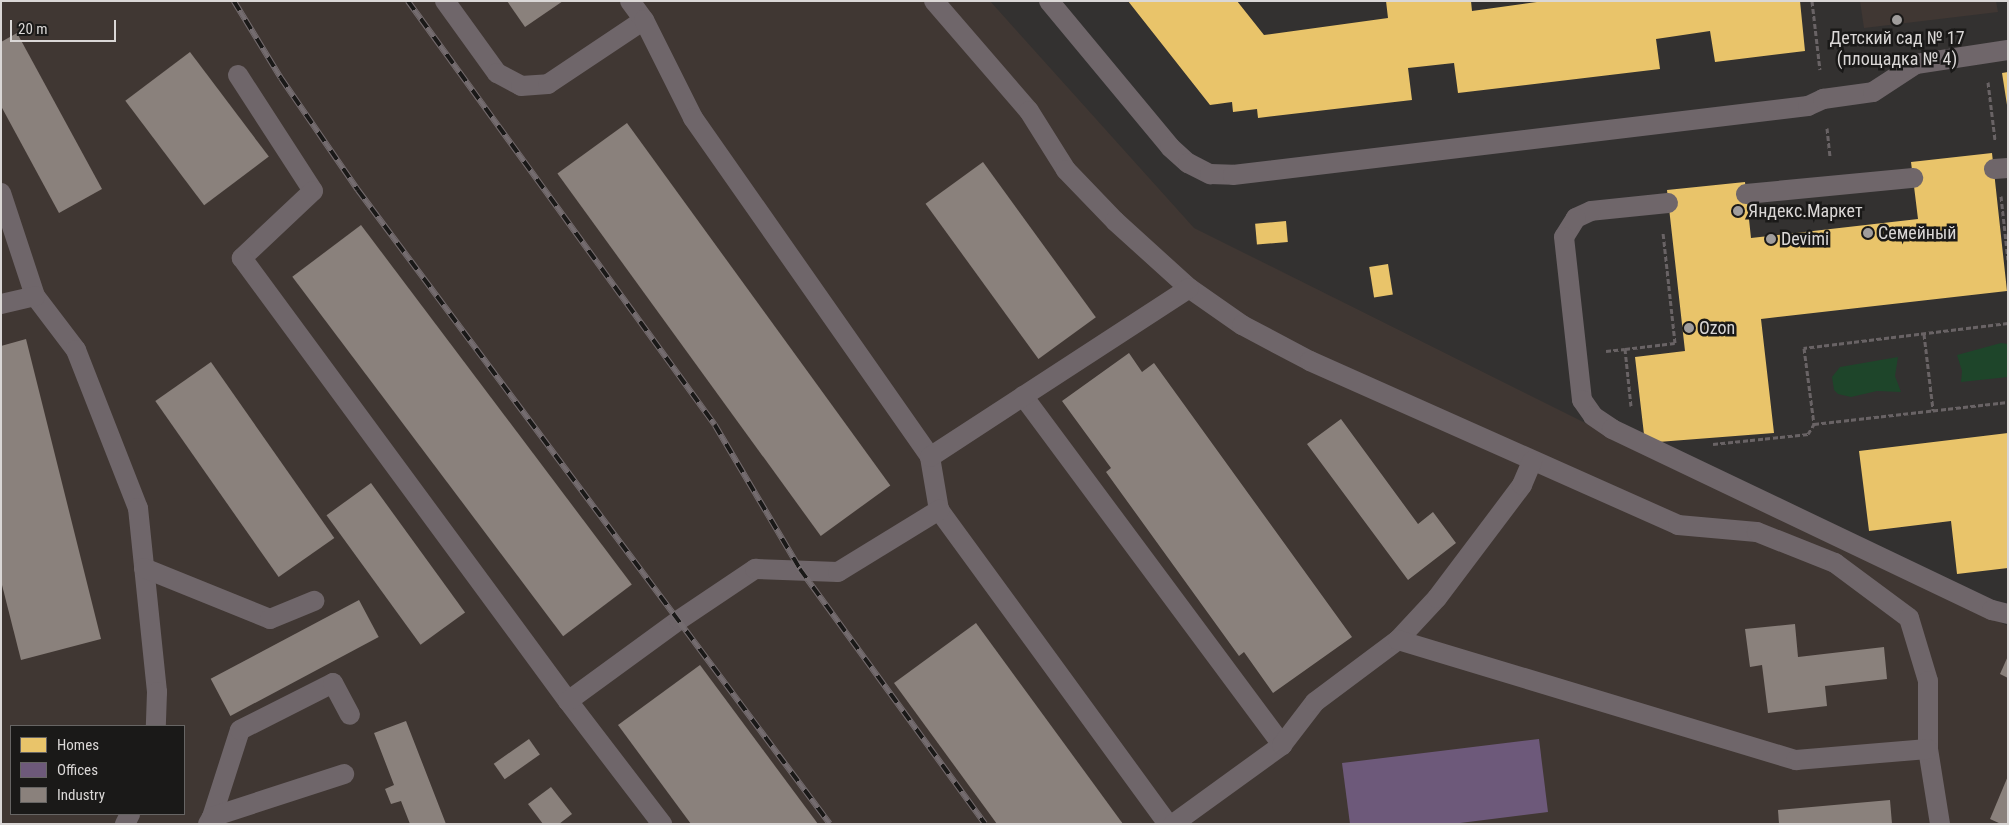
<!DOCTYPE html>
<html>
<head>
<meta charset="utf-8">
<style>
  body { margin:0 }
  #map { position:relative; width:2009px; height:825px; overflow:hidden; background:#333130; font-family:"Roboto Condensed",sans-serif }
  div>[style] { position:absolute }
  .built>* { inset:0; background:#403733 }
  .green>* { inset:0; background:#1e452a }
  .homes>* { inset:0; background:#e9c46a; transform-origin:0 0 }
  .offices>* { inset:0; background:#6d597a }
  .industry>* { inset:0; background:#8a817c; transform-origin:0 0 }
  .path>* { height:3px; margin-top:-1.5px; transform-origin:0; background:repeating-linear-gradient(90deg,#696365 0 5px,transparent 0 7.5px) }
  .service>* { height:20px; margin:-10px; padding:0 10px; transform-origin:10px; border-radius:10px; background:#6f666a }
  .rail>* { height:5.5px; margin-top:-2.75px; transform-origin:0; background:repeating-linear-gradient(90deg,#1a1918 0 11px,#746c6f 0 22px); box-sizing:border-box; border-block:1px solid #746c6f }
  .dots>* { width:14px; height:14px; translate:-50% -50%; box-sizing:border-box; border:2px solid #1a1918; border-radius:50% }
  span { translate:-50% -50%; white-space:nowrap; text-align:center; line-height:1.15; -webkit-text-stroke:5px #1a1918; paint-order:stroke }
  .poi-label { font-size:18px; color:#dad7d6 }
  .left { translate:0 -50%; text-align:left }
  .frame { position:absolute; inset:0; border:2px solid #dad7d6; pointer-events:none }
  .legend { position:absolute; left:10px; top:725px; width:175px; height:90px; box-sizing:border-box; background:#1a1918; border:1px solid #676564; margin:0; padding:6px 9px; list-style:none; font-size:15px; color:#dad7d6 }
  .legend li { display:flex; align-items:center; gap:10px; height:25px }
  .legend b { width:25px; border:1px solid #676564 }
  .scale { position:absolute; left:10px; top:20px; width:106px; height:22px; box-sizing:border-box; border:2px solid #dad7d6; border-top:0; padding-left:6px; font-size:15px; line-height:18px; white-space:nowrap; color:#dad7d6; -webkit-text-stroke:4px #1a1918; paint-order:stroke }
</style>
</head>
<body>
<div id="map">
  <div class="built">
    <i style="clip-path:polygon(evenodd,1px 1px,990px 1px,1194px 228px,1732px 496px,2008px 626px,2008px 824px,1px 824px,1px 1px,11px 726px,184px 726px,184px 814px,11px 814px,11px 726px)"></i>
    <i style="clip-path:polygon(1860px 1px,1996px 1px,1998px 12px,1864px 28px)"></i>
  </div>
  <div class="green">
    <i style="clip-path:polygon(2001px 343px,2008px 344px,2008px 377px,1961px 382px,1962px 371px,1957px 355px)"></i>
    <i style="clip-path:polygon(1898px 357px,1895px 376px,1901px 392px,1877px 391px,1851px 397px,1838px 394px,1834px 390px,1832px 377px,1840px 367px)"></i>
  </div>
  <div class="homes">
    <i style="clip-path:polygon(1128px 1px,1237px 1px,1264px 35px,1388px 18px,1386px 1px,1471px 1px,1472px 11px,1544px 1px,1800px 1px,1805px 51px,1715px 62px,1710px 31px,1656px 39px,1660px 69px,1458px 93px,1454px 63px,1408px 68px,1412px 100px,1258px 118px,1257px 109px,1233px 112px,1232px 102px,1210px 105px)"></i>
    <i style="clip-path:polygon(2008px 72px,2008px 105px,2007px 105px,2002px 73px)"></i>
    <i style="clip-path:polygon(1992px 153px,2007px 291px,1761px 319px,1774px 433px,1645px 443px,1635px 357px,1685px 351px,1667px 190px,1745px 182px,1751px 238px,1918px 219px,1911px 162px)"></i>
    <i style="left:1286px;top:221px;width:21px;height:31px;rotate:85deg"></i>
    <i style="left:1388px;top:264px;width:31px;height:19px;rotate:81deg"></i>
    <i style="clip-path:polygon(2008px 433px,2008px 568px,1957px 574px,1951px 521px,1869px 531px,1859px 451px)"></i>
  </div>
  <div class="offices">
    <i style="clip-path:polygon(1539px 739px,1548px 812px,1452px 824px,1350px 824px,1342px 763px)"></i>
  </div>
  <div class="industry">
    <i style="clip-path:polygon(507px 1px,563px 1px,525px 27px)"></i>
    <i style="clip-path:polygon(17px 33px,102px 189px,59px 213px,1px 106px,1px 42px)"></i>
    <i style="left:190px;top:52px;width:131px;height:81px;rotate:53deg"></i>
    <i style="left:627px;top:123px;width:448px;height:86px;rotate:54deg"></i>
    <i style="left:983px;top:162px;width:192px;height:71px;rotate:54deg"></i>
    <i style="left:361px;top:225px;width:450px;height:86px;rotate:53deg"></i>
    <i style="clip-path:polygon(26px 339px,101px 639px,21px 660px,1px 581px,1px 346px)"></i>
    <i style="clip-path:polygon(1129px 353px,1142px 372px,1154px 363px,1352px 637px,1273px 693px,1244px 652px,1239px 656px,1106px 472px,1111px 468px,1062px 401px)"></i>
    <i style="left:211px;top:362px;width:215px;height:68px;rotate:55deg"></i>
    <i style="clip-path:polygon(1341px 419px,1418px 524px,1433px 512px,1456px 543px,1408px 580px,1307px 444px)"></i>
    <i style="left:371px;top:483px;width:160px;height:55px;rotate:54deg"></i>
    <i style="left:359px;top:600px;width:42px;height:168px;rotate:62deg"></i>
    <i style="clip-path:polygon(976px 623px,1123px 824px,997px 824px,894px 683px)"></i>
    <i style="clip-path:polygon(1795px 624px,1798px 657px,1884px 647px,1887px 679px,1825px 686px,1827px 706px,1768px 713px,1762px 665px,1750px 667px,1745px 629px)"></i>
    <i style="clip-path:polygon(2008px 656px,2008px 678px,2000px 674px)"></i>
    <i style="clip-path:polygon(700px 665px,818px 824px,691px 824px,618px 725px)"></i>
    <i style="clip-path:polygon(406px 721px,446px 824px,410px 824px,401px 801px,391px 804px,385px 789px,394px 785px,374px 733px)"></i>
    <i style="left:529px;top:739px;width:19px;height:43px;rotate:55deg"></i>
    <i style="clip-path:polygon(2008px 776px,2008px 824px,2001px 824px,1990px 819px)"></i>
    <i style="clip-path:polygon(551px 787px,572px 814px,559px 824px,543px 824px,528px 804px)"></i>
    <i style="clip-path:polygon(1890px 800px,1892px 824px,1779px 824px,1778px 810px)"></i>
  </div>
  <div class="path">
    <i style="left:1812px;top:1px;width:69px;rotate:83.4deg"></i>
    <i style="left:1988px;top:82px;width:58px;rotate:83.1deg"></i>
    <i style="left:1827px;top:128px;width:29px;rotate:84deg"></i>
    <i style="left:2001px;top:196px;width:64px;rotate:83.8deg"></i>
    <i style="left:2008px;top:323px;width:206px;rotate:173deg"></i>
    <i style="left:1804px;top:348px;width:77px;rotate:82.5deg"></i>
    <i style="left:1814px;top:424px;width:195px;rotate:-6.5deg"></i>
    <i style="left:1924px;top:334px;width:77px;rotate:83.2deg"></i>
    <i style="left:1606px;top:351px;width:19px;rotate:-6deg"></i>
    <i style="left:1631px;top:406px;width:57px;rotate:-96deg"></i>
    <i style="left:1625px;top:349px;width:50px;rotate:-6.8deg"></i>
    <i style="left:1675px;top:343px;width:111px;rotate:-96.2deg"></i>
    <i style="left:1713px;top:444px;width:96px;rotate:-6deg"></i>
    <i style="left:1808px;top:434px;width:12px;rotate:-59deg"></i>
  </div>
  <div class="service">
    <i style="left:445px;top:1px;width:89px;rotate:54.2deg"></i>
    <i style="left:497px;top:73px;width:27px;rotate:28deg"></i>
    <i style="left:521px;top:86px;width:27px;rotate:-4deg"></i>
    <i style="left:548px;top:84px;width:115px;rotate:-33.7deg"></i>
    <i style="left:630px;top:1px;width:24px;rotate:54deg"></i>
    <i style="left:644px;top:20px;width:110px;rotate:63.4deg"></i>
    <i style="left:693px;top:118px;width:414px;rotate:55deg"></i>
    <i style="left:930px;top:457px;width:54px;rotate:80.4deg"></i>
    <i style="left:939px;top:510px;width:389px;rotate:53.9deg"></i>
    <i style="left:934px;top:1px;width:145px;rotate:49.2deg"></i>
    <i style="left:1029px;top:111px;width:70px;rotate:57.9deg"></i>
    <i style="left:1066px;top:170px;width:71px;rotate:46.1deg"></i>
    <i style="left:1115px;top:221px;width:100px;rotate:42.2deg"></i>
    <i style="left:1189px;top:288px;width:65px;rotate:34.9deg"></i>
    <i style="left:1242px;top:325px;width:77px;rotate:27.9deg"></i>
    <i style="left:1310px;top:361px;width:403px;rotate:24deg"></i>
    <i style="left:1678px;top:525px;width:79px;rotate:5.1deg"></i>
    <i style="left:1757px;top:532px;width:84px;rotate:21.7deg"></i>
    <i style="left:1835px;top:563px;width:92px;rotate:36.6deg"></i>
    <i style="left:1909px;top:618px;width:66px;rotate:73.2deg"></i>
    <i style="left:1928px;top:681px;width:68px;rotate:90deg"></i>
    <i style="left:1928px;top:749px;width:76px;rotate:80.9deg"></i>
    <i style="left:1049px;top:1px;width:190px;rotate:50.3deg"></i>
    <i style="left:1170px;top:147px;width:24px;rotate:42deg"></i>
    <i style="left:1188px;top:163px;width:25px;rotate:27deg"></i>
    <i style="left:1210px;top:174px;width:23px;rotate:2deg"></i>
    <i style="left:1233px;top:175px;width:579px;rotate:-6.84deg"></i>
    <i style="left:1808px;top:106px;width:17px;rotate:-25deg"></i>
    <i style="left:1823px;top:99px;width:50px;rotate:-8deg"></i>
    <i style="left:1873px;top:92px;width:51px;rotate:-33.1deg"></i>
    <i style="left:1916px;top:64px;width:93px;rotate:-8.7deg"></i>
    <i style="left:238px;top:75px;width:138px;rotate:57.1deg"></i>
    <i style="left:313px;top:191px;width:98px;rotate:136.7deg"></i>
    <i style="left:242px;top:258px;width:550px;rotate:53.65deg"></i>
    <i style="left:568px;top:701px;width:155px;rotate:52.6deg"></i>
    <i style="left:1994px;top:169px;width:14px;rotate:-4deg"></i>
    <i style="left:1px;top:193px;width:108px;rotate:71.7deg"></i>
    <i style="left:35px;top:296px;width:68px;rotate:52.8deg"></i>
    <i style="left:76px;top:350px;width:170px;rotate:68.6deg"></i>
    <i style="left:138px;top:508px;width:185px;rotate:84.1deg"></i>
    <i style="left:157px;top:692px;width:34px;rotate:92deg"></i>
    <i style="left:1746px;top:194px;width:168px;rotate:-5.5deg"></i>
    <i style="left:1668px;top:203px;width:77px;rotate:174.1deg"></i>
    <i style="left:1591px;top:211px;width:17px;rotate:155deg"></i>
    <i style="left:1576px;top:218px;width:22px;rotate:122deg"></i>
    <i style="left:1564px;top:237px;width:164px;rotate:83.7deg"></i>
    <i style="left:1582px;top:400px;width:19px;rotate:55deg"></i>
    <i style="left:1593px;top:416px;width:23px;rotate:34deg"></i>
    <i style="left:1612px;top:429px;width:421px;rotate:25.5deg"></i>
    <i style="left:1992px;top:610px;width:16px;rotate:14deg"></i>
    <i style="left:1px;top:304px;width:35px;rotate:-13deg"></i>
    <i style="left:1023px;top:396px;width:435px;rotate:53.4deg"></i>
    <i style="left:930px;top:457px;width:309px;rotate:-33.1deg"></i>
    <i style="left:144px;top:568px;width:136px;rotate:22deg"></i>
    <i style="left:270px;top:619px;width:48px;rotate:-22.2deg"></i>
    <i style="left:1398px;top:640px;width:57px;rotate:-47.1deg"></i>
    <i style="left:1437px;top:598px;width:141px;rotate:-53deg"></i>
    <i style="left:1522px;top:485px;width:26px;rotate:-67deg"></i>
    <i style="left:568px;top:701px;width:137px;rotate:-36.1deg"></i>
    <i style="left:679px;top:620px;width:92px;rotate:-33.9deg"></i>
    <i style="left:755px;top:569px;width:83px;rotate:2.1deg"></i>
    <i style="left:838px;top:572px;width:119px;rotate:-31.5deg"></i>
    <i style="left:212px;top:817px;width:91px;rotate:-72.2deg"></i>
    <i style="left:240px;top:730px;width:104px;rotate:-26.8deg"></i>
    <i style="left:333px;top:683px;width:36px;rotate:62deg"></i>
    <i style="left:125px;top:824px;width:11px;rotate:-63deg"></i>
    <i style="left:208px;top:824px;width:8px;rotate:-60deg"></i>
    <i style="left:212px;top:817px;width:139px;rotate:-18deg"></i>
    <i style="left:1173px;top:824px;width:135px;rotate:-35.9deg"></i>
    <i style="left:1282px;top:745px;width:54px;rotate:-52.5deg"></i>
    <i style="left:1315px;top:702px;width:104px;rotate:-36.8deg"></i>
    <i style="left:1398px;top:640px;width:416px;rotate:16.8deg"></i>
    <i style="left:1796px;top:760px;width:132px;rotate:-4.8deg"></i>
  </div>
  <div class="rail">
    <i style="left:234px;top:1px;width:90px;rotate:58.6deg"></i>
    <i style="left:281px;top:78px;width:136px;rotate:55.5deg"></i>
    <i style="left:358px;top:190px;width:790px;rotate:53.33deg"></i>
    <i style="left:408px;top:1px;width:523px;rotate:54.09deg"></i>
    <i style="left:715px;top:425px;width:167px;rotate:59.4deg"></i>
    <i style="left:800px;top:569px;width:315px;rotate:54deg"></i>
  </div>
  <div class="dots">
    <i style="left:1897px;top:20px;background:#a09d9c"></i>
    <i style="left:1738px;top:211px;background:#a09d9c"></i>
    <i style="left:1868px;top:233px;background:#a09d9c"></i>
    <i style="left:1771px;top:239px;background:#a09d9c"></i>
    <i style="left:1689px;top:328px;background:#a09d9c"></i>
  </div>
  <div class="poi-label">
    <span style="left:1897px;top:49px">Детский сад № 17<br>(площадка № 4)</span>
    <span class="left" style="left:1748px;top:211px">Яндекс.Маркет</span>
    <span class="left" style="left:1878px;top:233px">Семейный</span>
    <span class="left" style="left:1781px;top:239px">Devimi</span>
    <span class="left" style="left:1699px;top:328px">Ozon</span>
  </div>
  <div class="frame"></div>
  <ul class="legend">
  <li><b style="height:14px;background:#e9c46a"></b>Homes</li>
  <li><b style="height:14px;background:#6d597a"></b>Offices</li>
  <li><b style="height:14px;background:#8a817c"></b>Industry</li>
  </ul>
  <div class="scale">20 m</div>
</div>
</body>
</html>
